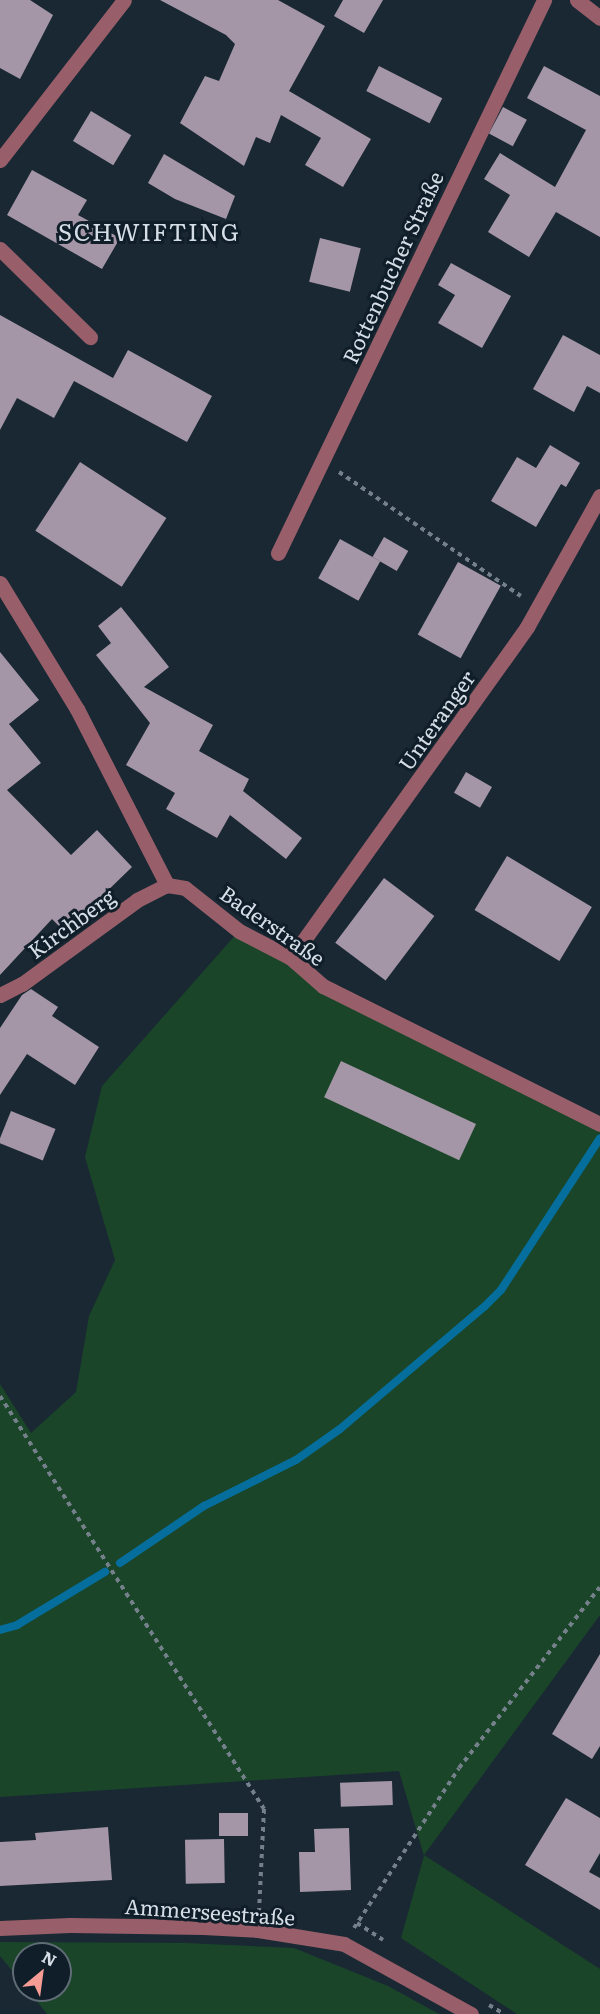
<!DOCTYPE html>
<html>
<head>
<meta charset="utf-8">
<style>
  body { margin:0 }
  #map { position:relative; width:600px; height:2014px; overflow:hidden; background:#192833; font-family:Literata,serif }
  div>[style] { position:absolute }
  .green>* { inset:0; background:#1a4529 }
  .stream>* { height:8px; margin:-4px; padding:0 4px; transform-origin:4px; border-radius:4px; background:#056e9c }
  .building>* { inset:0; background:#a596a7; transform-origin:0 0 }
  .path>* { height:4px; margin-top:-2px; transform-origin:0; background:repeating-linear-gradient(90deg,#74808a 0 4.5px,transparent 0 9px) }
  .minor>* { height:15px; margin:-7.5px; padding:0 7.5px; transform-origin:7.5px; border-radius:7.5px; background:#985f6a }
  span { translate:-50% -50%; white-space:nowrap; text-align:center; line-height:1.15; -webkit-text-stroke:6px #101e29; paint-order:stroke }
  .street-label { font-size:21px; color:#d5dee6 }
  .quarter-label { font-size:24px; color:#d5dee6; letter-spacing:1.5px }
  .north { position:absolute; left:12px; top:1942px; width:60px; height:60px; box-sizing:border-box; background:#101e29; border:2px solid #5f6b75; border-radius:50%; rotate:29deg; font-size:16px; font-weight:700; line-height:24px; text-align:center; color:#d5dee6 }
  .north::after { content:''; display:block; margin:auto; width:21px; height:27px; background:#f59c94; clip-path:polygon(50% 0,100% 100%,50% 72%,0 100%) }
</style>
</head>
<body>
<div id="map">
  <div class="green">
    <i style="clip-path:polygon(239px 931px,323px 986px,600px 1124px,600px 1615px,424px 1855px,600px 1969px,600px 2014px,517px 2014px,401px 1938px,424px 1856px,399px 1771px,0 1797px,0 1384px,31px 1433px,76px 1392px,89px 1316px,115px 1260px,85px 1157px,102px 1086px)"></i>
    <i style="clip-path:polygon(0 1942px,186px 1943px,294px 1948px,388px 1986px,439px 2014px,47px 2014px,28px 1990px,60px 1990px,60px 1954px,24px 1954px,24px 1985px,0 1956px)"></i>
  </div>
  <div class="stream">
    <i style="left:120px;top:1563px;width:102px;rotate:-34.2deg"></i>
    <i style="left:204px;top:1506px;width:103px;rotate:-26.6deg"></i>
    <i style="left:296px;top:1460px;width:54px;rotate:-35.2deg"></i>
    <i style="left:340px;top:1429px;width:189px;rotate:-40.3deg"></i>
    <i style="left:484px;top:1307px;width:24px;rotate:-45deg"></i>
    <i style="left:501px;top:1290px;width:181px;rotate:-56.9deg"></i>
    <i style="left:0;top:1630px;width:18px;rotate:-16deg"></i>
    <i style="left:17px;top:1625px;width:103px;rotate:-31.1deg"></i>
  </div>
  <div class="building">
    <i style="clip-path:polygon(0 0,30px 0,53px 15px,20px 79px,0 68px)"></i>
    <i style="clip-path:polygon(160px 0,278px 0,325px 26px,289px 91px,371px 139px,343px 187px,305px 165px,321px 138px,281px 115px,270px 143px,256px 137px,244px 166px,180px 123px,205px 76px,219px 81px,235px 44px,226px 35px)"></i>
    <i style="clip-path:polygon(343px 0,383px 0,364px 33px,334px 16px)"></i>
    <i style="left:379px;top:66px;width:71px;height:28px;rotate:27deg"></i>
    <i style="clip-path:polygon(544px 66px,600px 96px,600px 237px,556px 212px,529px 257px,488px 232px,510px 195px,484px 179px,500px 153px,555px 187px,586px 130px,527px 98px)"></i>
    <i style="left:503px;top:107px;width:27px;height:30px;rotate:28deg"></i>
    <i style="left:91px;top:111px;width:47px;height:35px;rotate:31deg"></i>
    <i style="clip-path:polygon(164px 154px,235px 196px,226px 219px,175px 199px,148px 183px)"></i>
    <i style="clip-path:polygon(32px 170px,87px 200px,78px 215px,120px 238px,102px 269px,7px 215px)"></i>
    <i style="left:320px;top:238px;width:42px;height:45px;rotate:14deg"></i>
    <i style="clip-path:polygon(451px 263px,511px 296px,482px 348px,438px 323px,455px 295px,438px 285px)"></i>
    <i style="clip-path:polygon(0 315px,113px 378px,128px 350px,212px 396px,187px 442px,74px 381px,54px 418px,17px 398px,0 430px)"></i>
    <i style="clip-path:polygon(563px 335px,600px 355px,600px 393px,587px 386px,574px 412px,533px 389px)"></i>
    <i style="clip-path:polygon(550px 445px,580px 463px,566px 487px,561px 484px,536px 527px,491px 501px,517px 457px,536px 468px)"></i>
    <i style="left:80px;top:462px;width:103px;height:82px;rotate:33deg"></i>
    <i style="left:384px;top:537px;width:28px;height:23px;rotate:30deg"></i>
    <i style="left:340px;top:539px;width:46px;height:45px;rotate:29deg"></i>
    <i style="left:458px;top:562px;width:49px;height:83px;rotate:29deg"></i>
    <i style="clip-path:polygon(121px 607px,169px 667px,144px 687px,213px 725px,199px 751px,249px 779px,243px 791px,302px 838px,286px 859px,230px 815px,217px 838px,166px 809px,175px 793px,126px 765px,150px 723px,96px 655px,111px 643px,98px 626px)"></i>
    <i style="clip-path:polygon(0 652px,39px 700px,9px 724px,41px 763px,7px 790px,71px 855px,97px 830px,132px 867px,65px 932px,52px 919px,0 975px)"></i>
    <i style="left:466px;top:772px;width:30px;height:24px;rotate:30deg"></i>
    <i style="left:507px;top:856px;width:99px;height:63px;rotate:31deg"></i>
    <i style="left:384px;top:878px;width:63px;height:81px;rotate:37deg"></i>
    <i style="clip-path:polygon(31px 989px,58px 1007px,52px 1016px,99px 1047px,75px 1085px,27px 1054px,0 1095px,0 1028px,22px 995px)"></i>
    <i style="left:341px;top:1061px;width:149px;height:40px;rotate:25deg"></i>
    <i style="left:11px;top:1111px;width:48px;height:34px;rotate:22deg"></i>
    <i style="clip-path:polygon(600px 1654px,600px 1746px,592px 1759px,552px 1734px)"></i>
    <i style="left:392px;top:1781px;width:24px;height:52px;rotate:88deg"></i>
    <i style="clip-path:polygon(566px 1798px,600px 1818px,600px 1853px,589px 1872px,600px 1878px,600px 1910px,525px 1865px)"></i>
    <i style="left:248px;top:1813px;width:23px;height:29px;rotate:90deg"></i>
    <i style="clip-path:polygon(108px 1827px,112px 1880px,0 1886px,0 1842px,36px 1840px,35px 1833px)"></i>
    <i style="clip-path:polygon(349px 1828px,351px 1890px,300px 1892px,299px 1852px,315px 1852px,314px 1829px)"></i>
    <i style="left:224px;top:1839px;width:44px;height:39px;rotate:89deg"></i>
  </div>
  <div class="path">
    <i style="left:339px;top:472px;width:220px;rotate:34.3deg"></i>
    <i style="left:0;top:1396px;width:490px;rotate:57.4deg"></i>
    <i style="left:264px;top:1809px;width:103px;rotate:92.8deg"></i>
    <i style="left:357px;top:1923px;width:31px;rotate:33deg"></i>
    <i style="left:354px;top:1928px;width:191px;rotate:-56.7deg"></i>
    <i style="left:459px;top:1768px;width:229px;rotate:-52.1deg"></i>
    <i style="left:489px;top:2005px;width:17px;rotate:31deg"></i>
  </div>
  <div class="minor">
    <i style="left:577px;top:0;width:29px;rotate:38deg"></i>
    <i style="left:0;top:160px;width:202px;rotate:-52.2deg"></i>
    <i style="left:0;top:249px;width:126px;rotate:44.4deg"></i>
    <i style="left:278px;top:553px;width:614px;rotate:-64.31deg"></i>
    <i style="left:0;top:583px;width:148px;rotate:58.6deg"></i>
    <i style="left:77px;top:709px;width:198px;rotate:62.9deg"></i>
    <i style="left:167px;top:885px;width:18px;rotate:9deg"></i>
    <i style="left:185px;top:888px;width:69px;rotate:38.5deg"></i>
    <i style="left:239px;top:931px;width:59px;rotate:27.4deg"></i>
    <i style="left:291px;top:958px;width:43px;rotate:41.2deg"></i>
    <i style="left:323px;top:986px;width:309px;rotate:26.5deg"></i>
    <i style="left:291px;top:958px;width:407px;rotate:-54.5deg"></i>
    <i style="left:527px;top:627px;width:150px;rotate:-60.9deg"></i>
    <i style="left:0;top:995px;width:25px;rotate:-27deg"></i>
    <i style="left:22px;top:984px;width:142px;rotate:-36.1deg"></i>
    <i style="left:137px;top:900px;width:34px;rotate:-27deg"></i>
    <i style="left:0;top:1928px;width:70px;rotate:-2.5deg"></i>
    <i style="left:70px;top:1925px;width:133px;rotate:0.9deg"></i>
    <i style="left:203px;top:1927px;width:55px;rotate:3.1deg"></i>
    <i style="left:258px;top:1930px;width:87px;rotate:9.2deg"></i>
    <i style="left:344px;top:1944px;width:145px;rotate:28.9deg"></i>
  </div>
  <div class="street-label">
    <span style="left:392px;top:267px;rotate:-65deg">Rottenbucher Straße</span>
    <span style="left:436px;top:720px;rotate:-55deg">Unteranger</span>
    <span style="left:71px;top:923px;rotate:-36deg">Kirchberg</span>
    <span style="left:273px;top:925px;rotate:35deg">Baderstraße</span>
    <span style="left:210px;top:1911px;rotate:4deg">Ammerseestraße</span>
  </div>
  <div class="quarter-label">
    <span style="left:149px;top:231px">SCHWIFTING</span>
  </div>
  <div class="north">N</div>
</div>
</body>
</html>
